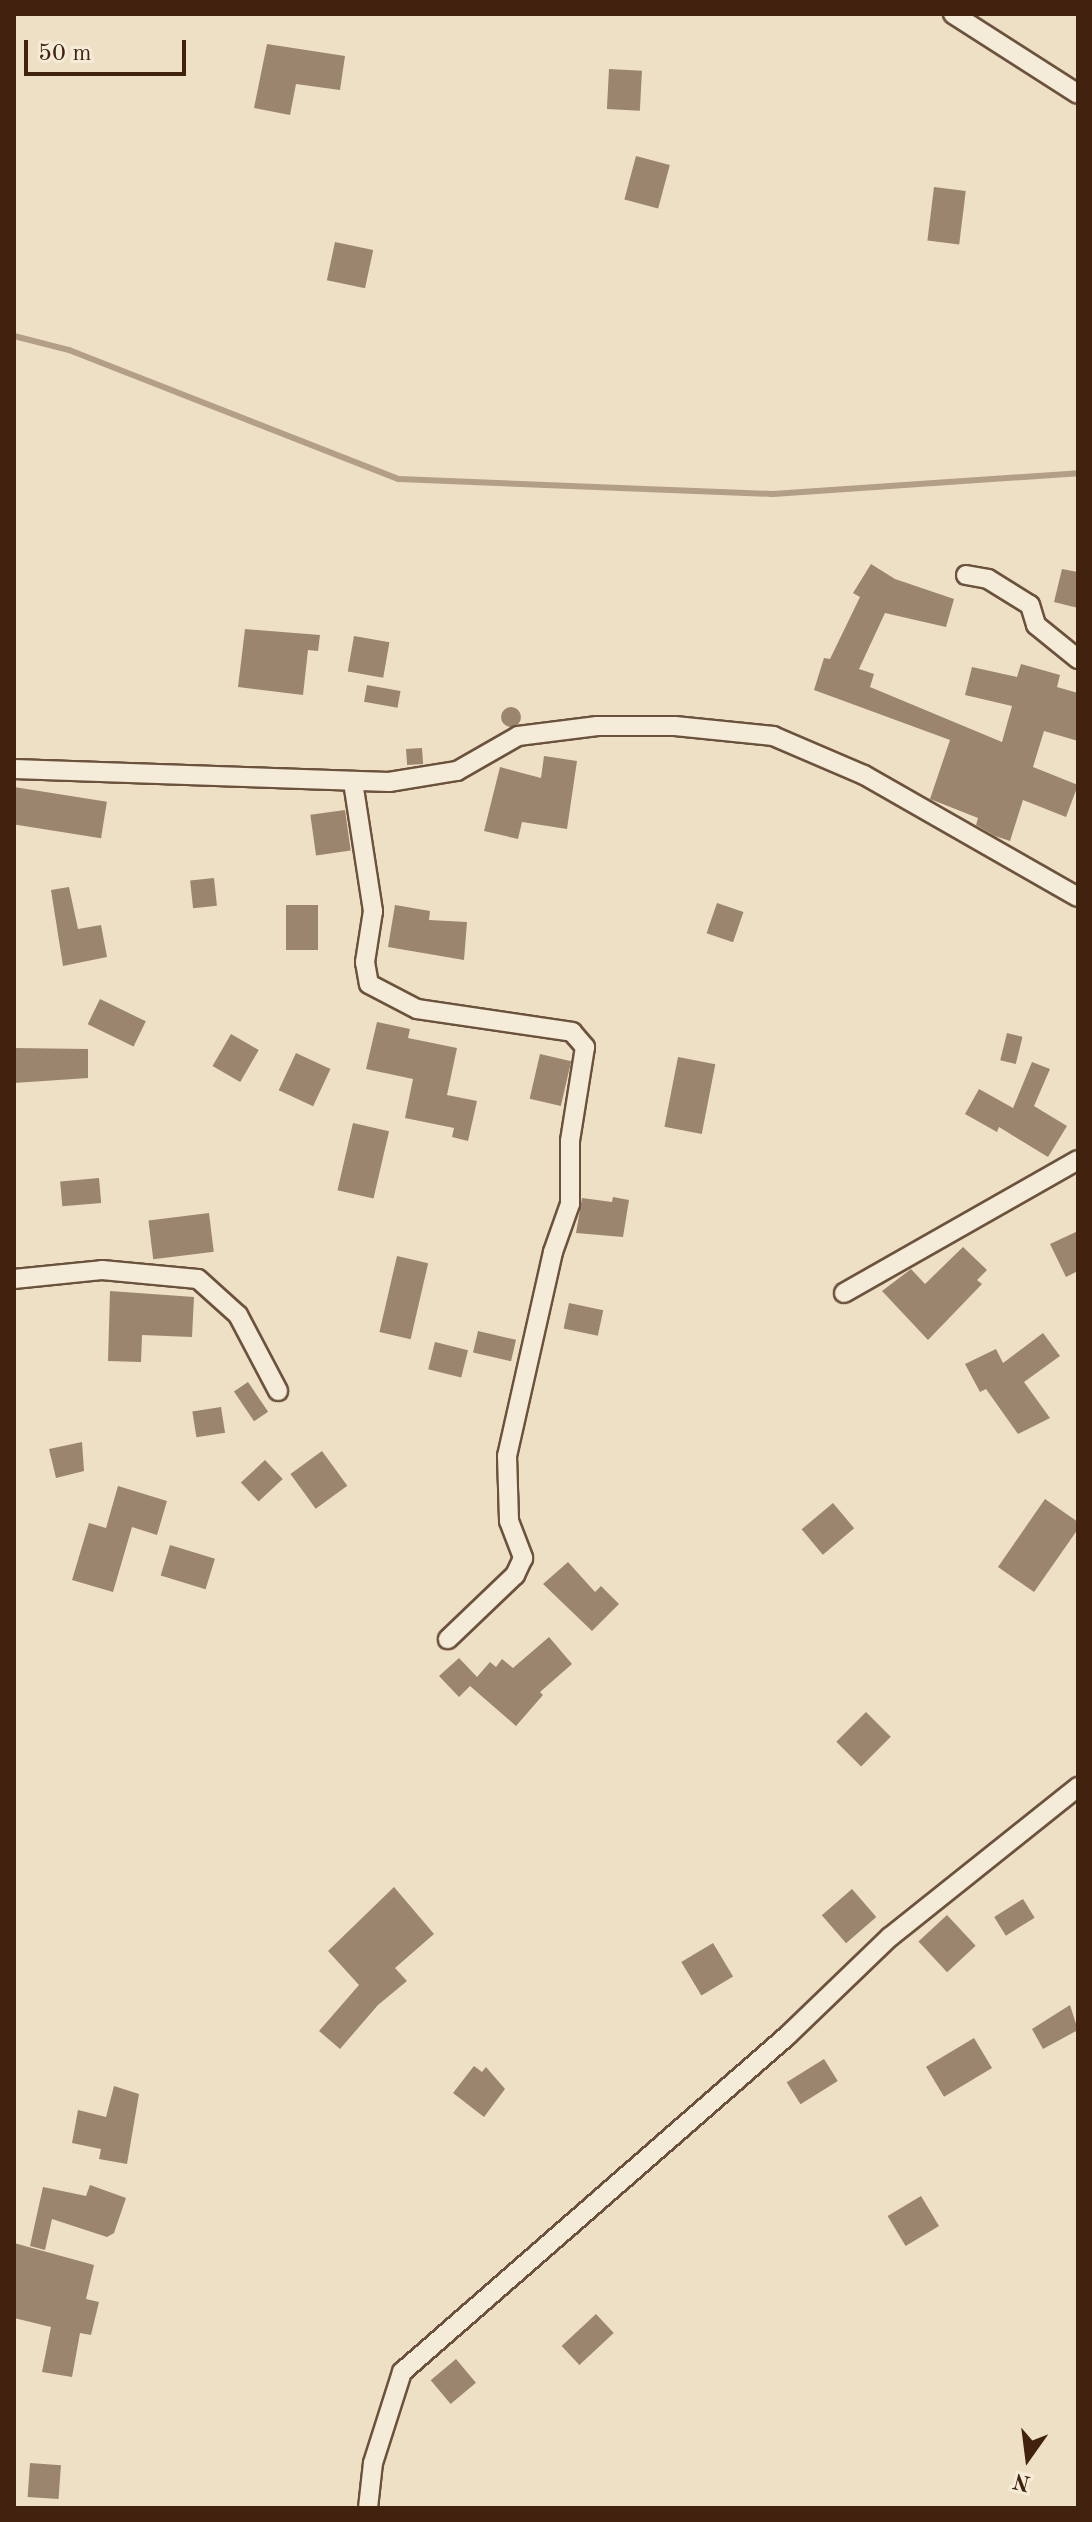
<!DOCTYPE html>
<html>
<head>
<meta charset="utf-8">
<style>
  body { margin:0 }
  #map { position:relative; width:1092px; height:2522px; overflow:hidden; background:#eee0c5; font-family:"Old Standard TT",serif }
  div>[style] { position:absolute }
  .stream>* { height:6px; margin:-3px; padding:0 3px; transform-origin:3px; border-radius:3px; background:#b39f87 }
  .building>* { inset:0; background:#9b856e; transform-origin:0 0 }
  .round { border-radius:50% }
  .roads { filter:drop-shadow(2px 0 #6c523c) drop-shadow(-2px 0 #6c523c) drop-shadow(0 2px #6c523c) drop-shadow(0 -2px #6c523c) }
  .minor>* { height:18px; margin:-9px; padding:0 9px; transform-origin:9px; border-radius:9px; background:#f4ebd9 }
  span { translate:-50% -50%; white-space:nowrap; text-align:center; line-height:1.15; -webkit-text-stroke:8px #f4ebd9; paint-order:stroke }
  .frame { position:absolute; inset:0; border:16px solid #41220f; pointer-events:none }
  .north { position:absolute; left:988px; top:2418px; width:80px; height:80px; -webkit-text-stroke:6px #f4ebd9; paint-order:stroke; rotate:194deg; font-size:22px; font-weight:700; line-height:32px; text-align:center; color:#41220f }
  .north::after { content:''; display:block; margin:auto; width:28px; height:36px; background:#41220f; clip-path:polygon(50% 0,100% 100%,50% 72%,0 100%) }
  .scale { position:absolute; left:24px; top:40px; width:162px; height:36px; box-sizing:border-box; border:4px solid #41220f; border-top:0; padding-left:10px; font-size:24px; line-height:28px; white-space:nowrap; color:#41220f; -webkit-text-stroke:6px #f4ebd9; paint-order:stroke }
</style>
</head>
<body>
<div id="map">
  <div class="stream">
    <i style="left:14px;top:336px;width:57px;rotate:14.3deg"></i>
    <i style="left:69px;top:350px;width:354px;rotate:21.4deg"></i>
    <i style="left:399px;top:479px;width:374px;rotate:2.3deg"></i>
    <i style="left:773px;top:494px;width:306px;rotate:-3.9deg"></i>
  </div>
  <div class="building">
    <i style="clip-path:polygon(267px 44px,345px 56px,340px 90px,296px 84px,290px 115px,254px 108px)"></i>
    <i style="left:609px;top:69px;width:33px;height:40px;rotate:3deg"></i>
    <i style="left:636px;top:156px;width:35px;height:45px;rotate:15deg"></i>
    <i style="left:934px;top:187px;width:32px;height:54px;rotate:7deg"></i>
    <i style="left:335px;top:242px;width:39px;height:39px;rotate:12deg"></i>
    <i style="clip-path:polygon(871px 564px,895px 579px,954px 599px,946px 627px,885px 613px,859px 669px,874px 674px,870px 687px,1002px 742px,1012px 706px,965px 695px,972px 667px,1017px 677px,1021px 664px,1060px 675px,1057px 687px,1078px 693px,1078px 741px,1044px 731px,1033px 767px,1078px 785px,1066px 817px,1023px 800px,1010px 841px,995px 836px,976px 825px,978px 818px,930px 799px,950px 740px,814px 690px,824px 658px,830px 659px,860px 597px,853px 593px)"></i>
    <i style="clip-path:polygon(1062px 569px,1078px 572px,1078px 608px,1054px 602px)"></i>
    <i style="clip-path:polygon(245px 629px,320px 635px,318px 651px,308px 650px,303px 695px,238px 687px)"></i>
    <i style="left:354px;top:636px;width:36px;height:36px;rotate:10deg"></i>
    <i style="left:367px;top:685px;width:34px;height:17px;rotate:10deg"></i>
    <i class="round" style="left:501px;top:707px;width:20px;height:20px"></i>
    <i style="left:422px;top:748px;width:16px;height:16px;rotate:86deg"></i>
    <i style="clip-path:polygon(544px 756px,577px 761px,567px 829px,522px 822px,518px 839px,484px 831px,500px 767px,541px 778px)"></i>
    <i style="left:14px;top:787px;width:94px;height:37px;rotate:9deg"></i>
    <i style="left:345px;top:810px;width:41px;height:35px;rotate:82deg"></i>
    <i style="left:214px;top:878px;width:28px;height:24px;rotate:84deg"></i>
    <i style="clip-path:polygon(69px 887px,78px 929px,101px 925px,107px 957px,63px 966px,51px 890px)"></i>
    <i style="left:717px;top:903px;width:28px;height:32px;rotate:19deg"></i>
    <i style="left:286px;top:905px;width:32px;height:45px"></i>
    <i style="clip-path:polygon(395px 905px,430px 911px,429px 920px,467px 922px,464px 960px,388px 947px)"></i>
    <i style="left:100px;top:999px;width:51px;height:28px;rotate:26deg"></i>
    <i style="clip-path:polygon(377px 1022px,410px 1029px,408px 1038px,457px 1048px,447px 1095px,477px 1101px,468px 1141px,452px 1137px,454px 1128px,405px 1118px,413px 1079px,366px 1069px)"></i>
    <i style="left:1007px;top:1033px;width:16px;height:28px;rotate:14deg"></i>
    <i style="left:231px;top:1034px;width:32px;height:37px;rotate:30deg"></i>
    <i style="clip-path:polygon(14px 1048px,88px 1049px,88px 1078px,14px 1083px)"></i>
    <i style="left:296px;top:1053px;width:38px;height:41px;rotate:25deg"></i>
    <i style="left:540px;top:1054px;width:32px;height:46px;rotate:13deg"></i>
    <i style="left:678px;top:1057px;width:38px;height:71px;rotate:11deg"></i>
    <i style="clip-path:polygon(1032px 1062px,1050px 1069px,1034px 1106px,1067px 1126px,1048px 1157px,999px 1127px,997px 1132px,965px 1114px,979px 1089px,1013px 1108px)"></i>
    <i style="left:353px;top:1123px;width:37px;height:69px;rotate:13deg"></i>
    <i style="left:99px;top:1178px;width:25px;height:39px;rotate:85deg"></i>
    <i style="clip-path:polygon(613px 1197px,629px 1200px,623px 1237px,576px 1233px,582px 1198px,612px 1202px)"></i>
    <i style="left:209px;top:1213px;width:39px;height:61px;rotate:83deg"></i>
    <i style="clip-path:polygon(1078px 1231px,1078px 1271px,1066px 1277px,1050px 1244px)"></i>
    <i style="clip-path:polygon(963px 1247px,987px 1270px,977px 1280px,982px 1284px,928px 1340px,882px 1291px,911px 1269px,925px 1284px)"></i>
    <i style="left:397px;top:1256px;width:32px;height:78px;rotate:13deg"></i>
    <i style="clip-path:polygon(110px 1291px,194px 1297px,192px 1337px,142px 1335px,141px 1362px,108px 1361px)"></i>
    <i style="left:569px;top:1303px;width:35px;height:26px;rotate:12deg"></i>
    <i style="left:478px;top:1331px;width:39px;height:22px;rotate:13deg"></i>
    <i style="clip-path:polygon(1043px 1333px,1060px 1356px,1024px 1382px,1050px 1418px,1018px 1434px,986px 1389px,980px 1392px,965px 1364px,996px 1349px,1003px 1363px)"></i>
    <i style="left:435px;top:1342px;width:34px;height:28px;rotate:14deg"></i>
    <i style="left:248px;top:1382px;width:36px;height:17px;rotate:56deg"></i>
    <i style="left:221px;top:1407px;width:26px;height:29px;rotate:81deg"></i>
    <i style="clip-path:polygon(82px 1442px,84px 1471px,56px 1478px,49px 1449px)"></i>
    <i style="left:322px;top:1451px;width:43px;height:39px;rotate:54deg"></i>
    <i style="left:265px;top:1460px;width:26px;height:33px;rotate:47deg"></i>
    <i style="clip-path:polygon(118px 1486px,167px 1501px,157px 1535px,132px 1527px,113px 1592px,72px 1580px,89px 1523px,106px 1528px)"></i>
    <i style="clip-path:polygon(1045px 1499px,1078px 1522px,1078px 1529px,1034px 1592px,998px 1567px)"></i>
    <i style="left:833px;top:1503px;width:33px;height:41px;rotate:50deg"></i>
    <i style="left:170px;top:1545px;width:47px;height:32px;rotate:17deg"></i>
    <i style="clip-path:polygon(568px 1562px,595px 1592px,601px 1586px,619px 1604px,592px 1631px,543px 1584px)"></i>
    <i style="clip-path:polygon(549px 1637px,572px 1664px,540px 1692px,543px 1695px,516px 1726px,470px 1686px,459px 1697px,439px 1676px,459px 1658px,477px 1677px,490px 1662px,496px 1667px,502px 1659px,513px 1668px)"></i>
    <i style="left:866px;top:1712px;width:35px;height:42px;rotate:45deg"></i>
    <i style="clip-path:polygon(394px 1887px,434px 1934px,395px 1968px,407px 1981px,378px 2005px,340px 2049px,319px 2031px,359px 1985px,328px 1951px)"></i>
    <i style="left:852px;top:1889px;width:37px;height:40px;rotate:49deg"></i>
    <i style="left:1023px;top:1899px;width:22px;height:34px;rotate:58deg"></i>
    <i style="left:947px;top:1915px;width:42px;height:39px;rotate:47deg"></i>
    <i style="left:713px;top:1943px;width:39px;height:37px;rotate:59deg"></i>
    <i style="clip-path:polygon(1070px 2005px,1078px 2030px,1043px 2049px,1032px 2029px)"></i>
    <i style="left:974px;top:2038px;width:35px;height:56px;rotate:59deg"></i>
    <i style="left:824px;top:2059px;width:26px;height:44px;rotate:58deg"></i>
    <i style="clip-path:polygon(474px 2066px,482px 2072px,486px 2067px,505px 2089px,484px 2117px,453px 2093px)"></i>
    <i style="clip-path:polygon(114px 2086px,139px 2094px,127px 2164px,99px 2159px,101px 2149px,72px 2143px,78px 2110px,106px 2117px)"></i>
    <i style="clip-path:polygon(90px 2185px,126px 2198px,114px 2233px,107px 2237px,52px 2219px,45px 2250px,30px 2246px,43px 2187px,86px 2196px)"></i>
    <i style="left:921px;top:2196px;width:35px;height:39px;rotate:59deg"></i>
    <i style="clip-path:polygon(14px 2243px,94px 2265px,86px 2299px,99px 2302px,91px 2335px,80px 2333px,72px 2377px,42px 2372px,51px 2327px,14px 2318px)"></i>
    <i style="left:596px;top:2314px;width:26px;height:47px;rotate:47deg"></i>
    <i style="left:456px;top:2359px;width:31px;height:33px;rotate:50deg"></i>
    <i style="left:30px;top:2463px;width:31px;height:34px;rotate:4deg"></i>
  </div>
  <div class="roads">
    <div class="minor">
      <i style="left:953px;top:14px;width:148px;rotate:32.6deg"></i>
      <i style="left:966px;top:575px;width:22px;rotate:10deg"></i>
      <i style="left:988px;top:579px;width:49px;rotate:31.8deg"></i>
      <i style="left:1030px;top:605px;width:21px;rotate:73deg"></i>
      <i style="left:1036px;top:625px;width:54px;rotate:39deg"></i>
      <i style="left:14px;top:769px;width:375px;rotate:2deg"></i>
      <i style="left:389px;top:782px;width:69px;rotate:-9.2deg"></i>
      <i style="left:457px;top:771px;width:70px;rotate:-29.8deg"></i>
      <i style="left:518px;top:736px;width:80px;rotate:-7.2deg"></i>
      <i style="left:597px;top:726px;width:78px"></i>
      <i style="left:675px;top:726px;width:99px;rotate:5.8deg"></i>
      <i style="left:773px;top:736px;width:99px;rotate:23.2deg"></i>
      <i style="left:864px;top:775px;width:246px;rotate:29.7deg"></i>
      <i style="left:353px;top:782px;width:131px;rotate:81.2deg"></i>
      <i style="left:373px;top:911px;width:52px;rotate:98.9deg"></i>
      <i style="left:365px;top:962px;width:22px;rotate:80deg"></i>
      <i style="left:369px;top:984px;width:54px;rotate:27.5deg"></i>
      <i style="left:417px;top:1009px;width:157px;rotate:8.4deg"></i>
      <i style="left:572px;top:1032px;width:20px;rotate:49deg"></i>
      <i style="left:585px;top:1047px;width:95px;rotate:99.1deg"></i>
      <i style="left:570px;top:1141px;width:63px;rotate:90deg"></i>
      <i style="left:570px;top:1204px;width:51px;rotate:109.5deg"></i>
      <i style="left:553px;top:1252px;width:209px;rotate:102.7deg"></i>
      <i style="left:507px;top:1456px;width:65px;rotate:88.2deg"></i>
      <i style="left:509px;top:1521px;width:40px;rotate:69deg"></i>
      <i style="left:523px;top:1558px;width:19px;rotate:115deg"></i>
      <i style="left:515px;top:1575px;width:93px;rotate:136.3deg"></i>
      <i style="left:14px;top:1279px;width:88px;rotate:-5.8deg"></i>
      <i style="left:102px;top:1270px;width:96px;rotate:5.4deg"></i>
      <i style="left:198px;top:1279px;width:54px;rotate:42deg"></i>
      <i style="left:238px;top:1315px;width:86px;rotate:62.2deg"></i>
      <i style="left:844px;top:1293px;width:269px;rotate:-29.6deg"></i>
      <i style="left:368px;top:2508px;width:45px;rotate:-83.7deg"></i>
      <i style="left:373px;top:2463px;width:96px;rotate:-72.3deg"></i>
      <i style="left:402px;top:2372px;width:511px;rotate:-41.11deg"></i>
      <i style="left:787px;top:2036px;width:143px;rotate:-43.9deg"></i>
      <i style="left:890px;top:1937px;width:241px;rotate:-38.6deg"></i>
    </div>
  </div>
  <div class="frame"></div>
  <div class="north">N</div>
  <div class="scale">50 m</div>
</div>
</body>
</html>
